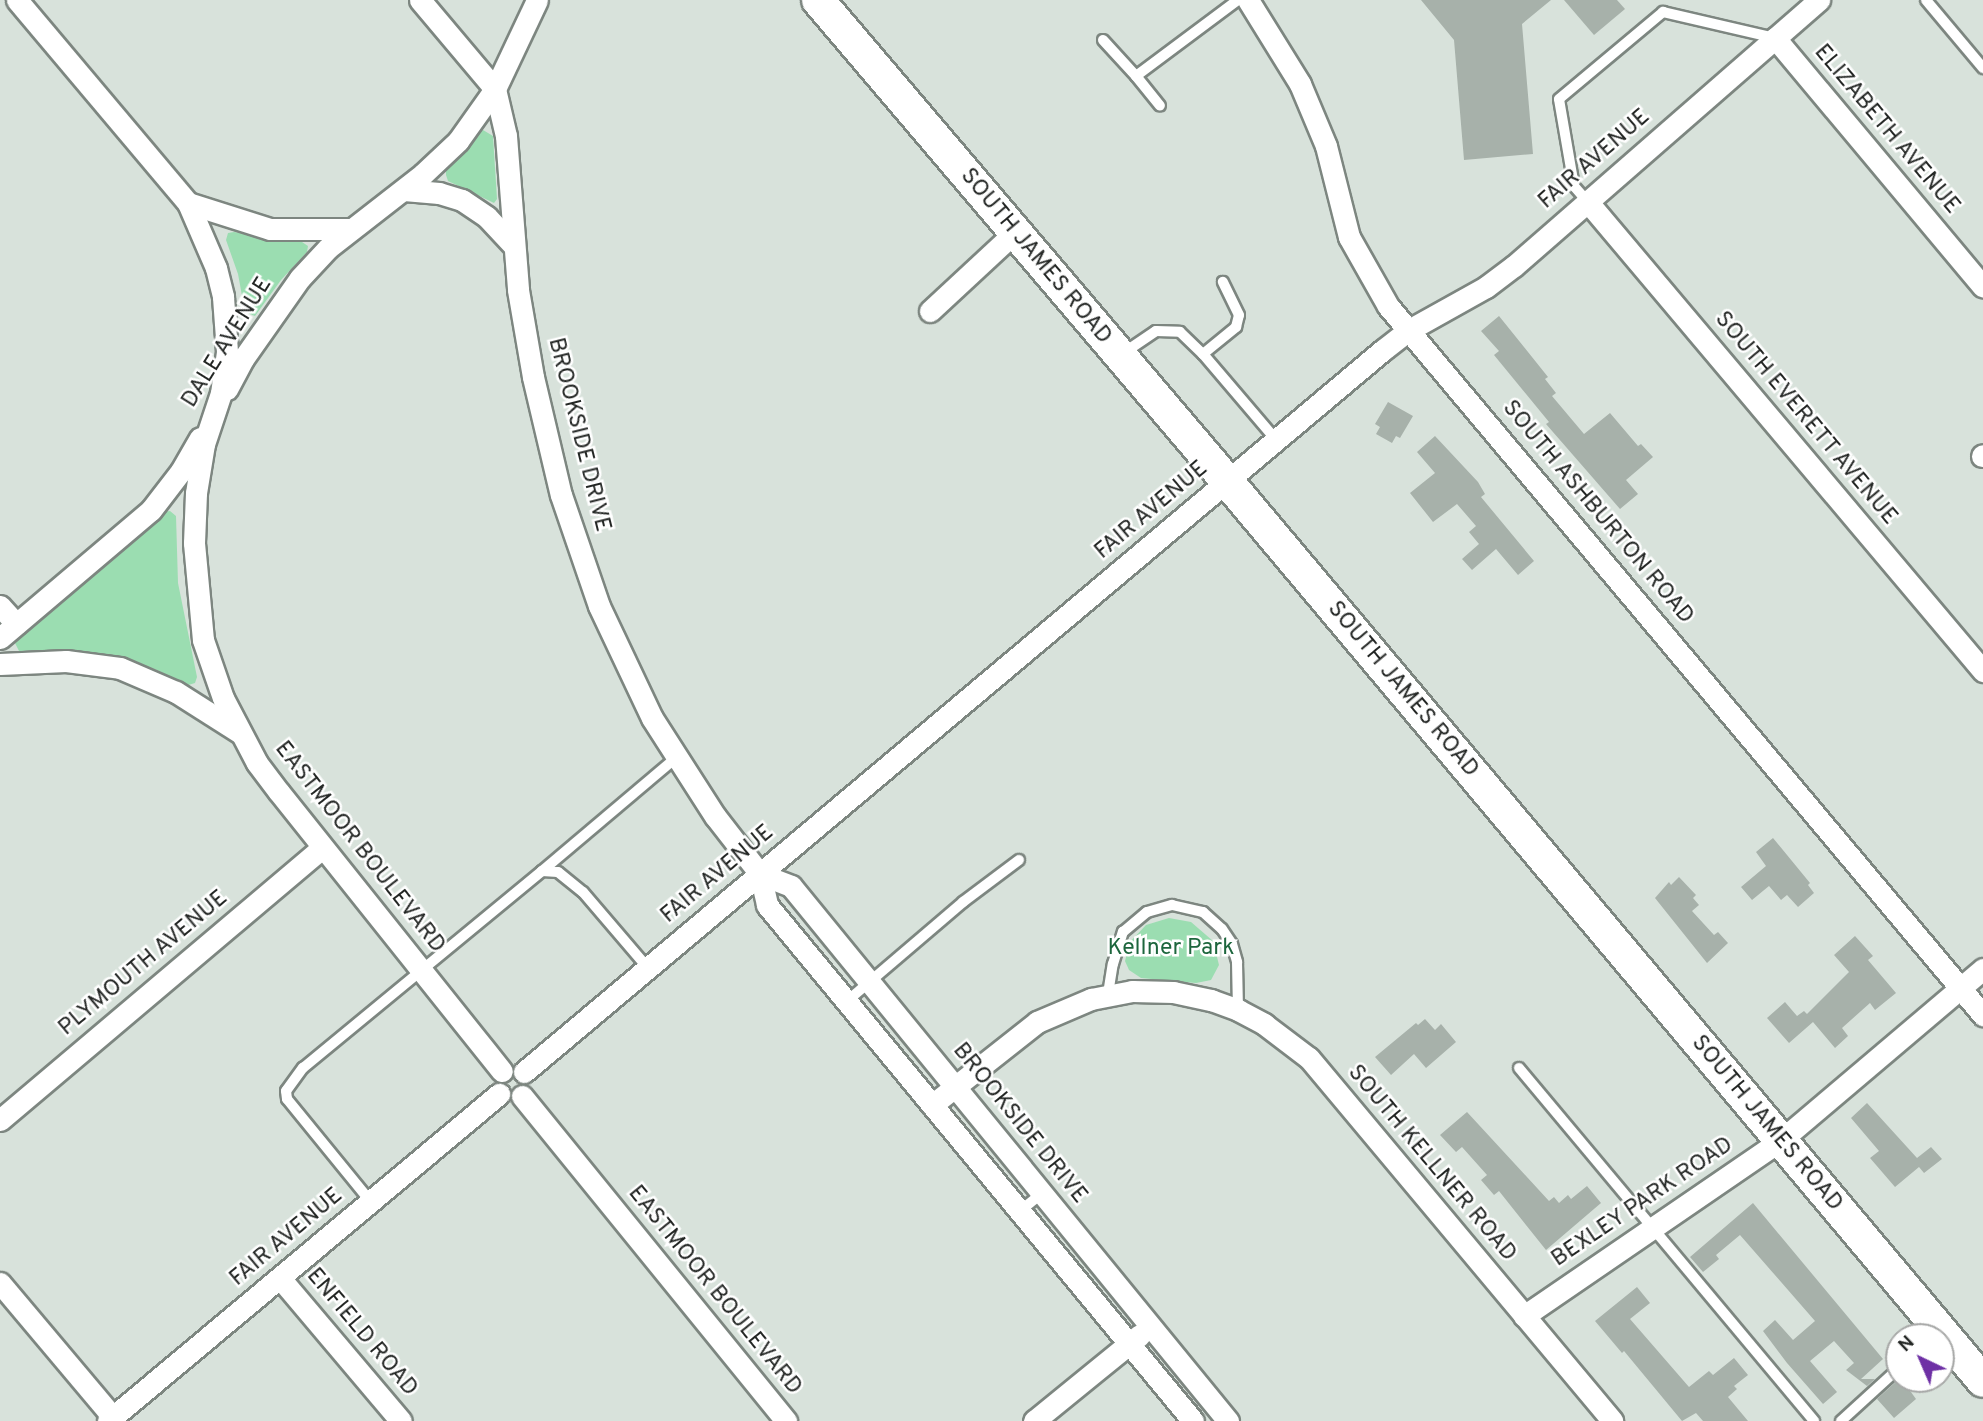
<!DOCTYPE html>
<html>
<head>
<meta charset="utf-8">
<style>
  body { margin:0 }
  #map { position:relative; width:1983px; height:1421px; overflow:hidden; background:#d8e2db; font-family:Overpass,sans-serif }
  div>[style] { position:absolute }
  .green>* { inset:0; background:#9bddb1 }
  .building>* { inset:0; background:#a7b1aa }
  .roads { filter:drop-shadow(2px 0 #7d8680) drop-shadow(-2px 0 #7d8680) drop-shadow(0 2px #7d8680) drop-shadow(0 -2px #7d8680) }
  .service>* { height:10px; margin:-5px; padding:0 5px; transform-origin:5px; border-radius:5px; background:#fff }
  .minor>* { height:21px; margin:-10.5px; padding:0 10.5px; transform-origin:10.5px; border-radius:10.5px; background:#fff }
  .primary>* { height:32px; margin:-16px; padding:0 16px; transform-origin:16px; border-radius:16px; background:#fff }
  span { translate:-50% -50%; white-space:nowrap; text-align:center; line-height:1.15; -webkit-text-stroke:5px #fff; paint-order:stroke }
  .street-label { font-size:23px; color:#232624 }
  .park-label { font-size:23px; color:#1d663d }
  .north { position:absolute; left:1885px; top:1323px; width:70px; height:70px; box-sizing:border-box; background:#fff; border:2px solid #a7a8a7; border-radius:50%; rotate:316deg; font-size:19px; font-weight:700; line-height:28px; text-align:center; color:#232624 }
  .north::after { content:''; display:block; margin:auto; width:24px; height:32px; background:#6e30a5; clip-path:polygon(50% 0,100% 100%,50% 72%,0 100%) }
</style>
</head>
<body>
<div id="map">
  <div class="green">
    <i style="clip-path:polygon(483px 130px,493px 136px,497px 199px,494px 203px,448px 181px,446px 175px,446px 169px,478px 132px)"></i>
    <i style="clip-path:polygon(234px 232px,302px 242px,308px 246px,307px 252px,281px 280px,255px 316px,245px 312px,238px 274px,226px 240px,228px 233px)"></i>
    <i style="clip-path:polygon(170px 511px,176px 516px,178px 583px,197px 677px,195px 683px,185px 686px,157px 670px,119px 658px,67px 650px,19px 651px,15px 643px,21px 635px,162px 512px)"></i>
    <i style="clip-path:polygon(1169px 918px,1191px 922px,1213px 941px,1219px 965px,1211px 980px,1196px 983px,1141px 978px,1129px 970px,1125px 961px,1130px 942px,1146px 925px)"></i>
  </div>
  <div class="building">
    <i style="clip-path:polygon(1421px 0,1551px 0,1522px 24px,1533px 154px,1464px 160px,1454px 40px)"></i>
    <i style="clip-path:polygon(1564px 0,1617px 0,1625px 9px,1594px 35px)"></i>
    <i style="clip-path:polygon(1499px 316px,1548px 377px,1545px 379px,1556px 393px,1552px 396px,1584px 434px,1610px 413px,1638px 446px,1641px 444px,1653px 457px,1626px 480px,1638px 494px,1620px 509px,1546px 424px,1549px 422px,1494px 355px,1499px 351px,1481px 331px)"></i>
    <i style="clip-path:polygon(1388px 402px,1413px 416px,1400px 438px,1396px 436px,1392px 443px,1376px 434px,1380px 427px,1375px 424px)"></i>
    <i style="clip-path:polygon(1435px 436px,1478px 482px,1485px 494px,1481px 497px,1534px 561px,1518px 575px,1496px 549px,1472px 570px,1462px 559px,1479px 544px,1469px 532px,1476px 526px,1457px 504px,1433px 522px,1410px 493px,1435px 473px,1417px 452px)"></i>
    <i style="clip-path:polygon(1773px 838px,1810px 883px,1808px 885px,1814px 893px,1798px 907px,1787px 895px,1781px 900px,1769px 886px,1752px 900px,1741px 887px,1766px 866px,1756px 852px)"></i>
    <i style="clip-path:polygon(1679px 877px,1696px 895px,1693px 898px,1699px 905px,1692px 911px,1714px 935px,1718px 932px,1728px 943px,1707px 963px,1655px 898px,1669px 882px,1671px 885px)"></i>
    <i style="clip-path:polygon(1855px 936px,1873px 956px,1868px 960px,1896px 993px,1875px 1010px,1870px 1003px,1842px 1028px,1848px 1036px,1835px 1048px,1813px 1022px,1789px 1043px,1767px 1018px,1785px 1002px,1797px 1016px,1804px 1011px,1807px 1014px,1849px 972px,1834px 955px)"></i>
    <i style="clip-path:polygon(1425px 1019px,1435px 1030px,1441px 1024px,1456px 1042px,1426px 1068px,1414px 1054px,1391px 1075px,1375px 1057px,1416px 1023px,1418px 1025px)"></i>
    <i style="clip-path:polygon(1867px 1103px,1917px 1158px,1931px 1147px,1942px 1159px,1924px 1173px,1919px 1167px,1895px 1187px,1870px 1158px,1879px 1151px,1851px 1118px)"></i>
    <i style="clip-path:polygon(1467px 1112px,1549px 1201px,1554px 1197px,1559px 1203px,1568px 1195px,1571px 1199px,1587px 1186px,1601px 1203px,1546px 1250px,1499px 1191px,1494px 1195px,1481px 1180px,1487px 1175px,1462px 1147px,1456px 1152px,1440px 1135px)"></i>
    <i style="clip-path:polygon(1753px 1203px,1883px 1359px,1861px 1379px,1875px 1379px,1867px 1386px,1846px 1370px,1854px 1363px,1834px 1341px,1810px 1361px,1837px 1392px,1823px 1404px,1787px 1363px,1763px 1331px,1775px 1320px,1793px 1340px,1815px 1321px,1740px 1235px,1716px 1255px,1719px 1259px,1703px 1272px,1690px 1257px)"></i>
    <i style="clip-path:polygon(1637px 1287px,1650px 1303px,1630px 1319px,1689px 1387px,1709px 1371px,1713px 1375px,1734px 1358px,1748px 1375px,1734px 1386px,1737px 1389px,1728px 1397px,1748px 1421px,1703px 1421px,1696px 1413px,1682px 1421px,1624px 1351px,1622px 1353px,1595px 1321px)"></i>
    <i style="clip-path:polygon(1899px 1379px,1917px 1379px,1908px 1388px,1916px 1399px,1894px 1418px,1877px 1399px)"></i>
  </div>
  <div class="roads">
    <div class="service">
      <i style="left:1926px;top:0;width:89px;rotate:50deg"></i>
      <i style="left:1103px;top:40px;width:49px;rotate:47.5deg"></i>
      <i style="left:1136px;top:76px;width:127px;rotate:-36.7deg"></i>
      <i style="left:1136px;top:76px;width:38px;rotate:51deg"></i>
      <i style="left:1587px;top:201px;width:20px;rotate:-131deg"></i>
      <i style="left:1574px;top:186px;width:88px;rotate:-99.8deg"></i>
      <i style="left:1559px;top:99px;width:136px;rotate:-39.9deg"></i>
      <i style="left:1663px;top:12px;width:115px;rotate:13.1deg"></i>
      <i style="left:1122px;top:354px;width:41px;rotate:-34.1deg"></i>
      <i style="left:1156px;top:331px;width:24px;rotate:2deg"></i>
      <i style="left:1180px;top:332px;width:32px;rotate:44deg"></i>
      <i style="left:1203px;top:354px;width:114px;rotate:49.6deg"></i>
      <i style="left:1203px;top:354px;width:43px;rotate:-39.3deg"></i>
      <i style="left:1236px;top:327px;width:12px;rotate:-76deg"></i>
      <i style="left:1239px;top:315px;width:37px;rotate:-116deg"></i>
      <i style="left:542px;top:871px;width:177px;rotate:-40.2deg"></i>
      <i style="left:1108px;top:994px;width:30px;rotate:-81deg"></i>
      <i style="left:1113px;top:964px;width:34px;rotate:-73deg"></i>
      <i style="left:1123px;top:932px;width:31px;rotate:-40deg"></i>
      <i style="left:1147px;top:912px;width:26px;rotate:-16deg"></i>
      <i style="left:1172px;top:905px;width:32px;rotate:13deg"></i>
      <i style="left:1203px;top:912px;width:25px;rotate:42deg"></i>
      <i style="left:1222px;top:929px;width:18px;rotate:56deg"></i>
      <i style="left:1232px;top:944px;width:19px;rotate:74deg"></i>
      <i style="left:1237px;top:962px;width:48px;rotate:88.8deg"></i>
      <i style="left:846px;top:1002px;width:154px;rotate:-40.5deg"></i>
      <i style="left:963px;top:902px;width:70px;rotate:-36.9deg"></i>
      <i style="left:1519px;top:1068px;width:460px;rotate:50.1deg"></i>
      <i style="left:371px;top:1202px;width:133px;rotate:-129.2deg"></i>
      <i style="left:287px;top:1099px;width:8px;rotate:-97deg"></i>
      <i style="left:286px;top:1091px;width:29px;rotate:-54deg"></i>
      <i style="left:303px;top:1068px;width:310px;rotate:-39.5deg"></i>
      <i style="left:542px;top:871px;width:16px;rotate:4deg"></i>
      <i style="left:558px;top:872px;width:32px;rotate:39deg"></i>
      <i style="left:583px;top:892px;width:100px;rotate:49.5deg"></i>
      <i style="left:1020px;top:1211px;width:27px;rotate:-39deg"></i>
      <i style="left:1841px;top:1421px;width:79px;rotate:-42.4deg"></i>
    </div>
    <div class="minor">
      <i style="left:17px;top:0;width:265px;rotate:49.9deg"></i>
      <i style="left:188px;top:203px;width:71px;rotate:66.7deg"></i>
      <i style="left:216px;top:268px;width:30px;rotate:76deg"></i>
      <i style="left:223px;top:297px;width:55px;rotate:85.8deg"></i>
      <i style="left:227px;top:352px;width:41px;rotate:98.3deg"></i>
      <i style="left:221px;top:393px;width:54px;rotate:108.4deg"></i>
      <i style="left:204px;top:444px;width:50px;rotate:99.3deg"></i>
      <i style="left:196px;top:493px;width:50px;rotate:92.3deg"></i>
      <i style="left:194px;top:543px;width:97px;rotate:84.7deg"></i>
      <i style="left:203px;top:640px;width:61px;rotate:71deg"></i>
      <i style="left:223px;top:698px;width:73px;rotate:62.4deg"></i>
      <i style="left:257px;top:763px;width:36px;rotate:53deg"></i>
      <i style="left:279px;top:792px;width:357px;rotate:51.4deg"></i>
      <i style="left:420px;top:0;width:116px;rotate:49.9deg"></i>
      <i style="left:495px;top:89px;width:48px;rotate:76.8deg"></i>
      <i style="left:506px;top:136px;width:154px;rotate:85.5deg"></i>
      <i style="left:518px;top:290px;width:88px;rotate:80.2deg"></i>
      <i style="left:533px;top:377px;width:121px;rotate:76.7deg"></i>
      <i style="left:561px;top:495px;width:117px;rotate:71.1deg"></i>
      <i style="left:599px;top:606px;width:124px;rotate:64.7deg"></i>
      <i style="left:652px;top:718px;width:117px;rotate:57.3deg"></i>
      <i style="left:715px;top:816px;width:73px;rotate:52.2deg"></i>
      <i style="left:760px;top:874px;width:32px;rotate:77deg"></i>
      <i style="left:767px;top:905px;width:669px;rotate:50.46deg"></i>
      <i style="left:1248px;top:0;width:99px;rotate:58.2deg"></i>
      <i style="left:1300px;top:84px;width:67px;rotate:67.2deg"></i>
      <i style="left:1326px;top:146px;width:94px;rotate:75.8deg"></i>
      <i style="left:1349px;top:237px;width:79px;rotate:60.5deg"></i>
      <i style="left:1388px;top:306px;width:926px;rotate:50deg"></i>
      <i style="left:1775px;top:38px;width:324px;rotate:50.1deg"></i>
      <i style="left:404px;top:190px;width:35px;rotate:5deg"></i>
      <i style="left:439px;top:193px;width:24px;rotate:17deg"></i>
      <i style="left:462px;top:200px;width:30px;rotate:34deg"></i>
      <i style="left:487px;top:217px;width:38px;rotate:47deg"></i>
      <i style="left:1587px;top:201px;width:615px;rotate:49.88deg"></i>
      <i style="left:188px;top:203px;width:86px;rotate:17.6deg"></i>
      <i style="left:270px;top:229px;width:80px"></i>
      <i style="left:930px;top:311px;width:115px;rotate:-42.9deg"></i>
      <i style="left:227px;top:389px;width:34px;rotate:-62deg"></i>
      <i style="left:243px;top:359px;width:99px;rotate:-54.9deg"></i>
      <i style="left:300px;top:278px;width:41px;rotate:-47deg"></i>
      <i style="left:328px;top:248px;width:120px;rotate:-37.9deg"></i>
      <i style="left:423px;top:174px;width:48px;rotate:-43.3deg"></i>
      <i style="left:458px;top:141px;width:64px;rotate:-54.6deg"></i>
      <i style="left:495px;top:89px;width:98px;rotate:-64.7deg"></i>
      <i style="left:1982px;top:456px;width:1px;rotate:-45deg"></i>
      <i style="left:0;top:606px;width:24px;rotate:48deg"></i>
      <i style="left:0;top:638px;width:198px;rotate:-40.3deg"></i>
      <i style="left:151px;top:510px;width:49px;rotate:-52.4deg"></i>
      <i style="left:181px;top:471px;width:38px;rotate:-60deg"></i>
      <i style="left:0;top:664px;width:66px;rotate:-2.6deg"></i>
      <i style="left:66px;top:661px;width:54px;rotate:7.4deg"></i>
      <i style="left:120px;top:668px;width:61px;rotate:23.2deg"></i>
      <i style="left:176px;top:692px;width:75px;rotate:32.4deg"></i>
      <i style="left:760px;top:874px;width:33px;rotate:21deg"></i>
      <i style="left:791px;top:886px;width:691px;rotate:50.76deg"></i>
      <i style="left:524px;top:1072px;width:1122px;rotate:-40.05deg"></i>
      <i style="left:1383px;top:350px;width:33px;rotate:-38deg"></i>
      <i style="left:1409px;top:330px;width:88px;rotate:-29.2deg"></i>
      <i style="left:1486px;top:287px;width:35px;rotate:-37deg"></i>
      <i style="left:1514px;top:266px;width:405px;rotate:-41.1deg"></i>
      <i style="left:522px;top:1096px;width:419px;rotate:50.9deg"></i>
      <i style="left:932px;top:1105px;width:134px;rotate:-38.3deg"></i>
      <i style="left:1037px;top:1022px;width:59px;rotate:-23.1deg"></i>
      <i style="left:1091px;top:999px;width:42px;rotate:-11deg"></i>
      <i style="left:1132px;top:991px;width:41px;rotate:1.4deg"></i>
      <i style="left:1173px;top:992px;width:39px;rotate:12deg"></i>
      <i style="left:1211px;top:1000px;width:29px;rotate:20deg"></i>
      <i style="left:1238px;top:1010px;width:30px;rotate:28deg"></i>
      <i style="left:1264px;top:1024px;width:56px;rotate:37.1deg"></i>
      <i style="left:1309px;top:1058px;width:473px;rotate:50.1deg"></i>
      <i style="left:0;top:1120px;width:422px;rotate:-40.2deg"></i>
      <i style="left:280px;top:1278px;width:187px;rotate:49.8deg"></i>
      <i style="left:0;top:1283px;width:175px;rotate:49.9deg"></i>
      <i style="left:1524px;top:1316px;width:310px;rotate:-34.4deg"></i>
      <i style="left:1780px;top:1141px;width:266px;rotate:-40.3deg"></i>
      <i style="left:108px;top:1421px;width:510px;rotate:-39.91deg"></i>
      <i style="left:1034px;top:1421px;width:136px;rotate:-39.1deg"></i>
    </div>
    <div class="primary">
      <i style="left:818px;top:0;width:631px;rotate:49.63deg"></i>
      <i style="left:1227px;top:481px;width:1175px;rotate:49.97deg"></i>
    </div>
  </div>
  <div class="street-label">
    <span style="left:1886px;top:130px;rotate:50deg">ELIZABETH AVENUE</span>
    <span style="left:1595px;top:160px;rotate:-41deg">FAIR AVENUE</span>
    <span style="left:1035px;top:257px;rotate:50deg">SOUTH JAMES ROAD</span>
    <span style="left:228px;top:343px;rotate:-58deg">DALE AVENUE</span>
    <span style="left:1805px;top:419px;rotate:50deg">SOUTH EVERETT AVENUE</span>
    <span style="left:578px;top:435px;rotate:76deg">BROOKSIDE DRIVE</span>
    <span style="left:1152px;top:511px;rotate:-40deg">FAIR AVENUE</span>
    <span style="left:1597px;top:513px;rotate:50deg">SOUTH ASHBURTON ROAD</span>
    <span style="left:1402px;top:690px;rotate:50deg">SOUTH JAMES ROAD</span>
    <span style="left:359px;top:848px;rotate:52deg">EASTMOOR BOULEVARD</span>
    <span style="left:718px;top:875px;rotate:-40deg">FAIR AVENUE</span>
    <span style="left:144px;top:964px;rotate:-40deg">PLYMOUTH AVENUE</span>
    <span style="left:1019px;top:1124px;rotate:51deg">BROOKSIDE DRIVE</span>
    <span style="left:1766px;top:1124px;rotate:50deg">SOUTH JAMES ROAD</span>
    <span style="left:1431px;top:1164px;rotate:50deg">SOUTH KELLNER ROAD</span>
    <span style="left:1643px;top:1203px;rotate:-34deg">BEXLEY PARK ROAD</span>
    <span style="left:287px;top:1238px;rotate:-40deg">FAIR AVENUE</span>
    <span style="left:714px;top:1291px;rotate:51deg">EASTMOOR BOULEVARD</span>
    <span style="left:361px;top:1333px;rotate:50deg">ENFIELD ROAD</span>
  </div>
  <div class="park-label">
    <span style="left:1171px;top:949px">Kellner Park</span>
  </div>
  <div class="north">N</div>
</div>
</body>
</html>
